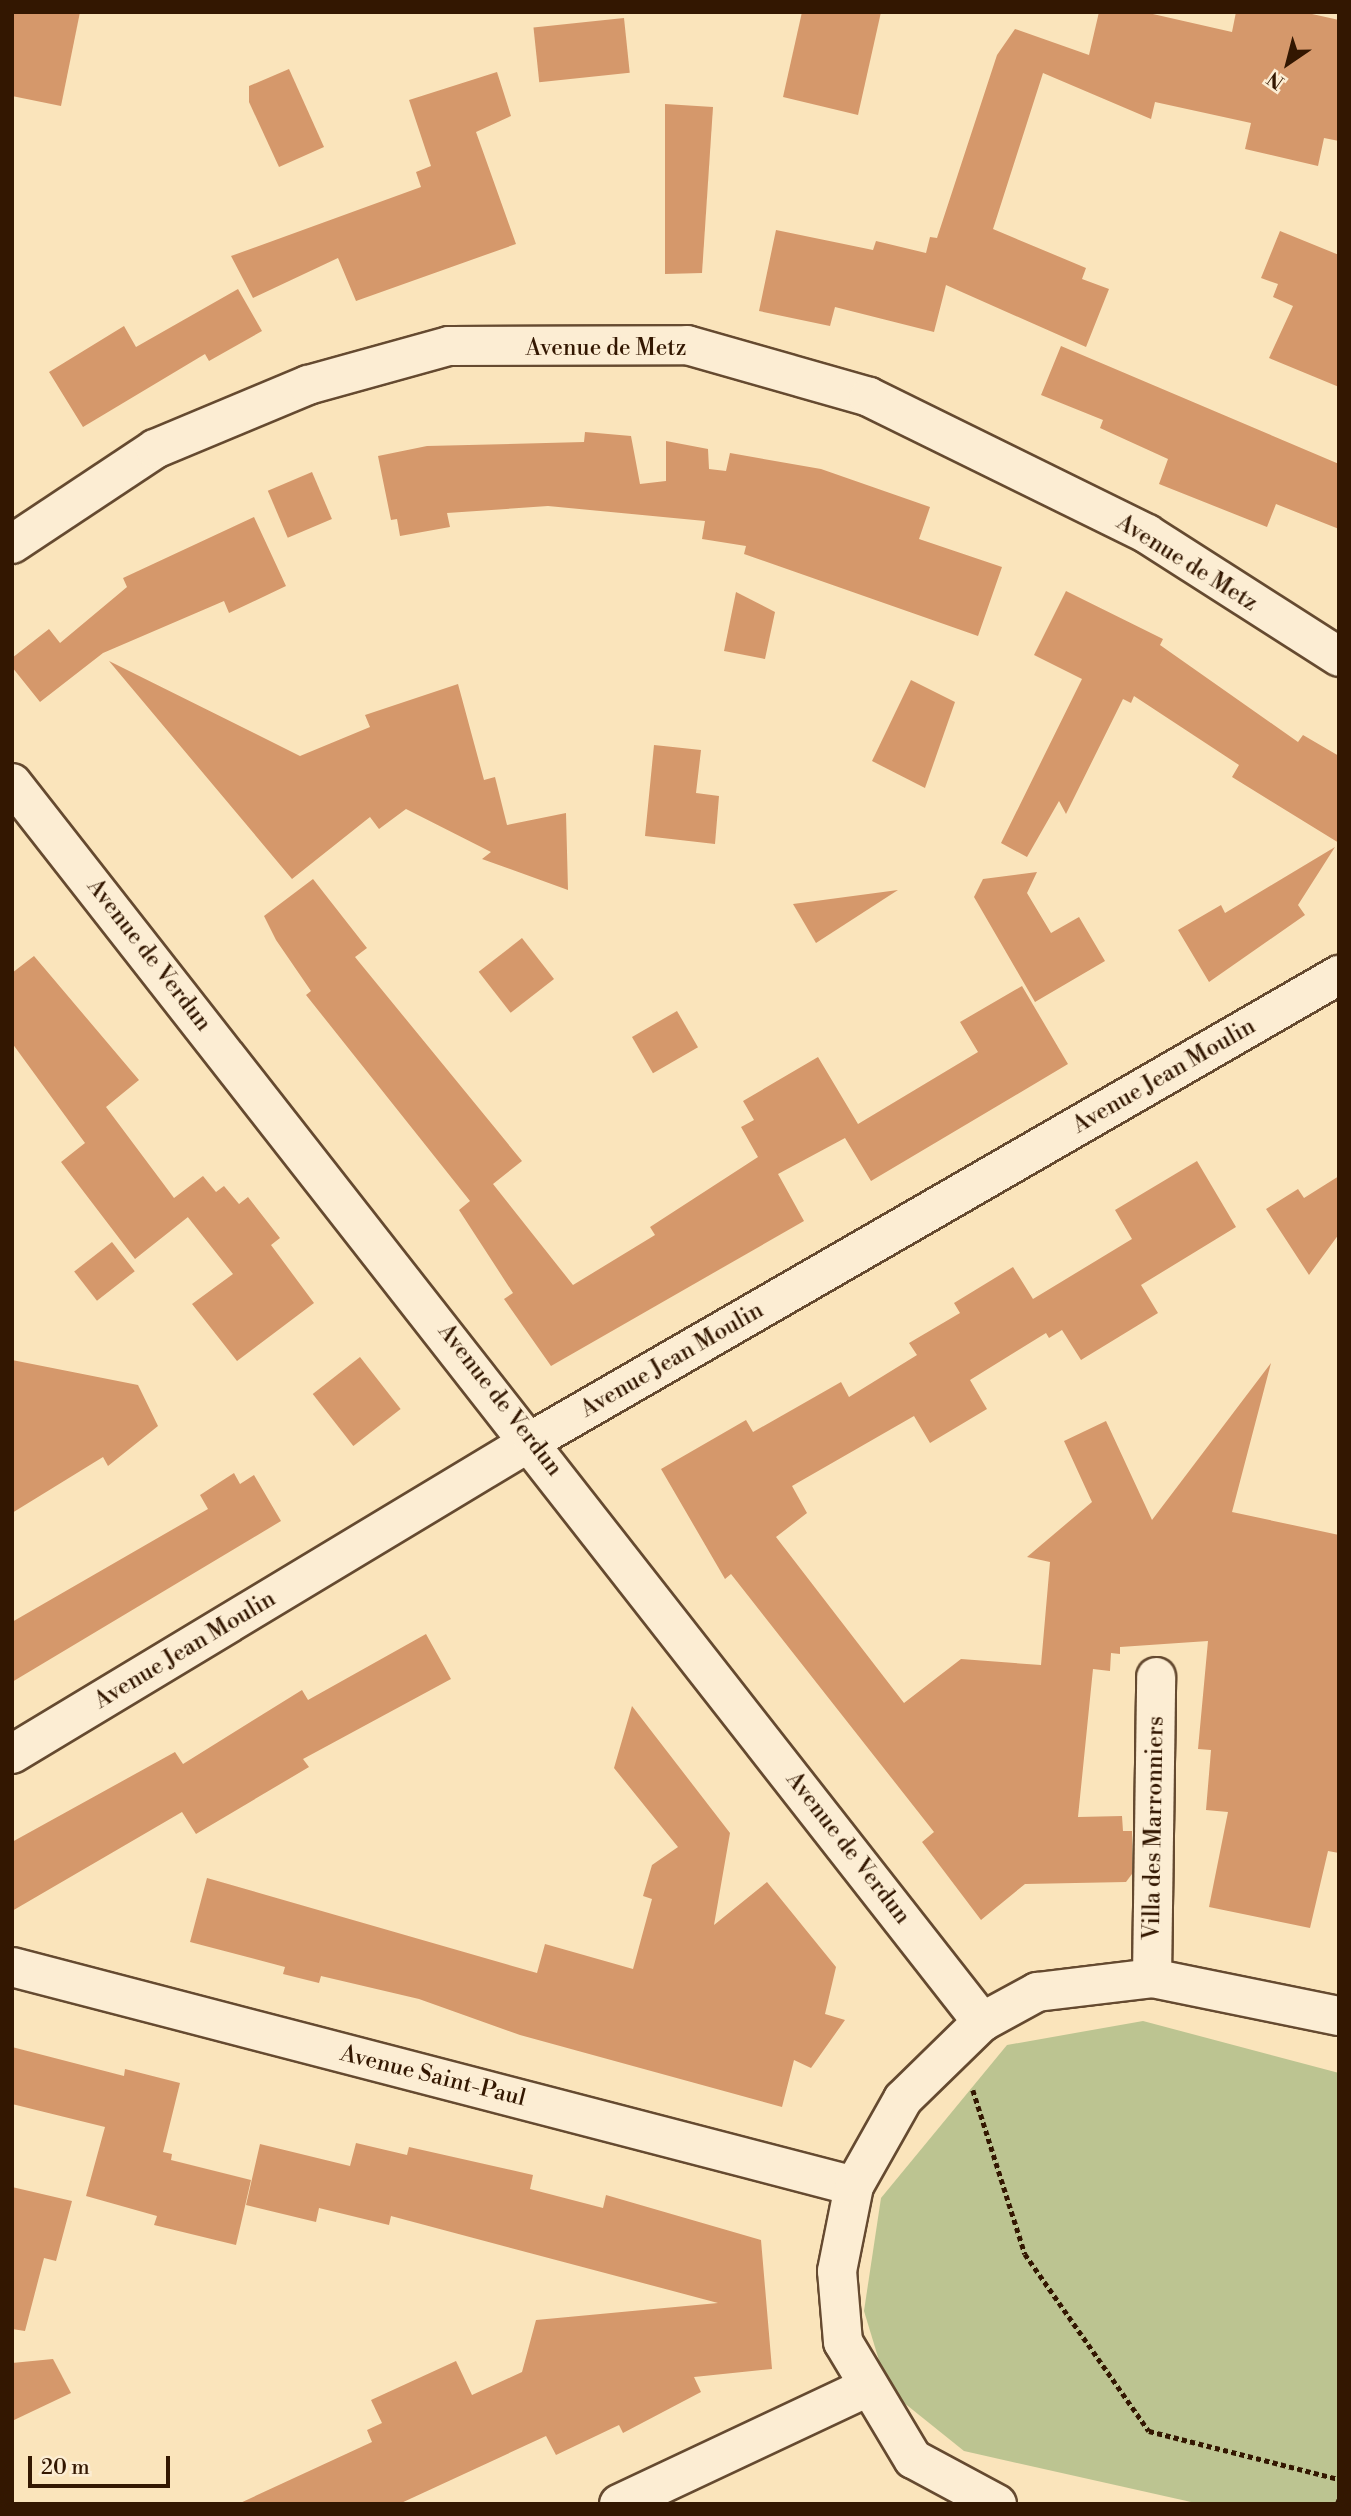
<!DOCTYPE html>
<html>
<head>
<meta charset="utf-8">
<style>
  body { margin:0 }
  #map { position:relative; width:1351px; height:2516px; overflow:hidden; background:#fae4bb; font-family:"Libre Bodoni",serif }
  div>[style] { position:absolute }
  .green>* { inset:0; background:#bcc491 }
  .building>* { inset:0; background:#d5986b; transform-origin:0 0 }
  .path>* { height:4.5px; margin-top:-2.25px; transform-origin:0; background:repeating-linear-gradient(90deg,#331701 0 5px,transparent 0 8.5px) }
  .roads { filter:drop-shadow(2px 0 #654a30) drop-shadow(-2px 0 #654a30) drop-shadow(0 2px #654a30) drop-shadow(0 -2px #654a30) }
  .minor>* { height:38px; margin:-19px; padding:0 19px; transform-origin:19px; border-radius:19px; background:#fcedd3 }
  span { translate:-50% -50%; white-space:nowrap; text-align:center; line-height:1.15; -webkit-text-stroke:6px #fcedd3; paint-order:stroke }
  .street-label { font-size:23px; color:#331701 }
  .frame { position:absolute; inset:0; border:14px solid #331701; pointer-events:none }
  .north { position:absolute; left:1253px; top:28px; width:70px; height:70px; -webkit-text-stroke:5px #fcedd3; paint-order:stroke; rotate:215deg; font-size:19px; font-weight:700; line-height:28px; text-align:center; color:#331701 }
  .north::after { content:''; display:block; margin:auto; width:24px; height:32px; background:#331701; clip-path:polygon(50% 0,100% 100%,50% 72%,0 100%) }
  .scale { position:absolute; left:28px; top:2456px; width:142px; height:32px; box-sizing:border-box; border:4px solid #331701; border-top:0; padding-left:9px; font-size:21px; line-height:24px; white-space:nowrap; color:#331701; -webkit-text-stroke:5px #fcedd3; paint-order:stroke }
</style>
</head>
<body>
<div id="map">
  <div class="green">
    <i style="clip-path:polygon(1143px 2021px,1339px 2073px,1339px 2504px,1200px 2504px,964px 2451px,888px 2390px,864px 2311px,881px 2198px,1007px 2045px)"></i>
  </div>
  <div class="building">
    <i style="clip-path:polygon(12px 12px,80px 12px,61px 106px,12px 96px)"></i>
    <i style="clip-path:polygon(802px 12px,881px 12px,858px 115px,783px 97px)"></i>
    <i style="clip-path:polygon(1099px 12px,1144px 12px,1232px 32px,1236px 12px,1303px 12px,1339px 20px,1339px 141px,1324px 138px,1318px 166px,1245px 149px,1251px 123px,1155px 102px,1151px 119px,1043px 73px,993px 229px,1086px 268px,1082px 279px,1109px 289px,1086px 347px,946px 285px,934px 332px,835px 307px,830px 326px,759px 311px,776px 230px,873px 250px,876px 241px,926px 253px,930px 237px,937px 238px,997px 55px,1015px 29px,1089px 55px)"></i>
    <i style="left:624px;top:18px;width:55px;height:91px;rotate:84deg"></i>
    <i style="clip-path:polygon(289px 69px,324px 147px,279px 167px,249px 102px,249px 86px)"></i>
    <i style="clip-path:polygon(497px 72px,511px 116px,476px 132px,516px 244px,356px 301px,338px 258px,253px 298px,231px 256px,421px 187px,416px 172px,431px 166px,409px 100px)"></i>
    <i style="clip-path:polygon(665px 104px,713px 107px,702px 273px,665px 274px)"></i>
    <i style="clip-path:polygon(1280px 231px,1339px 255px,1339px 387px,1269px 358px,1293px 306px,1273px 297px,1278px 284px,1261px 278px)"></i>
    <i style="clip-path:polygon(238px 289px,262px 331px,209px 361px,205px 354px,83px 427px,49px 372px,124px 326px,136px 347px)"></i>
    <i style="clip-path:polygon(1061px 346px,1339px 464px,1339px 529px,1276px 504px,1267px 527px,1159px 484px,1168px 459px,1100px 428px,1103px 420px,1041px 395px)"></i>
    <i style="clip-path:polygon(585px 432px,631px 436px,640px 484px,666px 481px,666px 441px,708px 449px,709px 469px,726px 471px,730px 453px,821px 469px,930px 507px,919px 539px,1002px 567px,978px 636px,744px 554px,746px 546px,702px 539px,705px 521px,548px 506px,447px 513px,450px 527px,400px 536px,397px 519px,391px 520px,378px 456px,427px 446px,584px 442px)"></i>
    <i style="left:312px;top:472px;width:51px;height:48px;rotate:67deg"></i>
    <i style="clip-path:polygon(254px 517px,286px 586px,229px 613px,224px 601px,103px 653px,40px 702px,12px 667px,12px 658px,49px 629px,60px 643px,127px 587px,123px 578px)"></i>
    <i style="clip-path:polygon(1066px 591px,1163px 639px,1160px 645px,1298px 742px,1303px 735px,1339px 756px,1339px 843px,1232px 777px,1239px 765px,1134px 696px,1131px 703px,1123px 699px,1066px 814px,1059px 801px,1027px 857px,1001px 843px,1082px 679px,1034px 655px)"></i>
    <i style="clip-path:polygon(736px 592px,775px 612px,765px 659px,724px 651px)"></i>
    <i style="clip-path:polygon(109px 661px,300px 756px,370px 727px,365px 715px,458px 684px,484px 780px,495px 777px,507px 825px,566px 813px,568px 890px,482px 859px,491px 852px,406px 809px,379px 829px,370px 817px,292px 879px)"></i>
    <i style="clip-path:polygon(911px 680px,955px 702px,925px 788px,872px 761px)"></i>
    <i style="clip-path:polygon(654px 745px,701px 750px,696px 793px,719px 796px,715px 844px,645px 836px)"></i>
    <i style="clip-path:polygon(1335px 847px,1298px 905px,1305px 915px,1209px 982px,1178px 930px,1221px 905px,1225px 913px)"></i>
    <i style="clip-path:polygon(1037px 872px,1027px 893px,1051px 933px,1079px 917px,1105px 961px,1035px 1002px,974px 897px,983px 879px)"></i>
    <i style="clip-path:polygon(313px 879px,367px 948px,355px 957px,522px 1161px,493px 1184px,573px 1285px,655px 1235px,650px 1227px,758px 1157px,741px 1127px,754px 1120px,743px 1101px,818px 1057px,858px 1124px,978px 1052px,960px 1022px,1022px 986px,1068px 1064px,871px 1181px,845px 1138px,778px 1174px,804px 1221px,551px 1366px,504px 1299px,513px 1293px,459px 1210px,470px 1201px,306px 995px,311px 991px,276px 940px,264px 916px)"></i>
    <i style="clip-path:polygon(898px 890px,816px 943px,793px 904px)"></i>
    <i style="left:522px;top:938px;width:52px;height:55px;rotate:52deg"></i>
    <i style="clip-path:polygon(34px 956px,139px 1080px,106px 1107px,174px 1198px,203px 1176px,216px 1192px,224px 1186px,239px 1204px,248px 1197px,280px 1238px,271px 1245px,314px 1303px,237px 1361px,192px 1304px,233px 1274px,179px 1206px,188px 1217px,135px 1259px,61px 1162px,85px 1143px,12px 1043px,12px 973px)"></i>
    <i style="left:677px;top:1011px;width:42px;height:52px;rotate:60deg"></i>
    <i style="clip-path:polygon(1197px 1161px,1236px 1227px,1141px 1285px,1158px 1313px,1081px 1360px,1062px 1330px,1049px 1338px,1046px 1333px,970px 1380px,987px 1409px,930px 1443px,914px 1416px,792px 1486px,807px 1513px,776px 1537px,904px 1703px,961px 1659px,1041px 1665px,1050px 1562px,1027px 1557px,1092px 1502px,1064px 1441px,1106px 1421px,1152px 1520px,1271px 1363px,1232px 1512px,1339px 1535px,1339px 1853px,1328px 1851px,1310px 1928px,1209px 1907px,1228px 1812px,1206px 1810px,1211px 1750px,1198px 1749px,1208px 1641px,1120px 1647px,1120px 1654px,1111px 1653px,1110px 1671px,1093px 1669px,1078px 1817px,1122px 1816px,1123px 1831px,1132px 1831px,1132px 1874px,1126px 1882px,1025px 1884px,981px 1920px,922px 1842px,934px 1832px,731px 1574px,725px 1579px,661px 1469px,746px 1420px,753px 1432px,841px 1382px,849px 1397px,917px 1355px,909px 1343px,960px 1313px,954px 1303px,1013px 1267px,1033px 1299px,1132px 1239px,1115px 1210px)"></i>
    <i style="clip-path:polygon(1339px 1176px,1339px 1234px,1309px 1275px,1266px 1209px,1298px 1189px,1304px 1198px)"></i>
    <i style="left:112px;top:1242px;width:37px;height:48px;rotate:52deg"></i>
    <i style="left:360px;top:1357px;width:66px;height:60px;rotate:52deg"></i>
    <i style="clip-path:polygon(12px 1360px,138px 1385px,158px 1426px,108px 1466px,103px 1457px,12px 1513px)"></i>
    <i style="clip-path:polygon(234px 1473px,240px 1484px,254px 1475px,281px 1521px,12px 1682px,12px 1622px,208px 1509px,200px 1495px)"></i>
    <i style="clip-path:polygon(426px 1634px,451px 1679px,303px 1759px,309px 1767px,196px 1834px,182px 1812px,12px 1911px,12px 1842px,175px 1752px,183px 1764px,302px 1690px,308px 1700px)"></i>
    <i style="clip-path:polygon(632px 1706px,730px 1833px,714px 1925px,767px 1882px,836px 1967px,825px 2014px,845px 2020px,811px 2068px,794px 2060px,782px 2107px,520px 2035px,419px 1999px,321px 1976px,319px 1983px,283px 1974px,285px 1967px,190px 1942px,207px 1878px,537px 1973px,545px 1944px,633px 1969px,652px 1899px,643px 1896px,652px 1865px,678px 1847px,614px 1768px)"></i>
    <i style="clip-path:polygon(12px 2047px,124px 2076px,125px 2069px,180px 2083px,163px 2152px,172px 2154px,171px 2160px,251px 2180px,236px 2245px,154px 2225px,157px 2216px,86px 2196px,105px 2127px,12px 2104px)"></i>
    <i style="clip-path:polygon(356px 2143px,407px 2155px,409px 2147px,533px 2175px,530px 2189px,603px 2208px,606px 2195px,761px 2240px,772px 2369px,694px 2377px,701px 2392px,623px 2433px,619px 2425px,556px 2455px,546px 2436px,399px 2504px,238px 2504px,372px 2442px,367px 2430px,382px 2423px,371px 2400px,456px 2361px,472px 2395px,522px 2372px,536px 2320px,718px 2303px,391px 2216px,389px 2225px,319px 2208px,316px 2222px,246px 2205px,260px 2144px,350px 2166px)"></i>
    <i style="clip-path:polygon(12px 2187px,72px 2201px,56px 2261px,44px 2258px,25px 2331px,12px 2329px)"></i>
    <i style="clip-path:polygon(53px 2359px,71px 2393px,12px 2421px,12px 2363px)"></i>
  </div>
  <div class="path">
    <i style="left:973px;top:2090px;width:172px;rotate:72.4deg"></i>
    <i style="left:1025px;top:2254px;width:216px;rotate:55deg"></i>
    <i style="left:1149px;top:2431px;width:196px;rotate:14.2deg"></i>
    <i style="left:1337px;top:2504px;width:5px;rotate:-68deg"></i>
  </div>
  <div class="roads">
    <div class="minor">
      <i style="left:12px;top:544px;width:172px;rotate:-33.6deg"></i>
      <i style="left:155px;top:449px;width:166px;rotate:-22.7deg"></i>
      <i style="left:308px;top:385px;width:146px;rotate:-15.5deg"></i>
      <i style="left:449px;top:346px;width:238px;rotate:-0.2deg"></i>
      <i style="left:687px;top:345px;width:189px;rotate:15.9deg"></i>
      <i style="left:869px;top:397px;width:310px;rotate:26.2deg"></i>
      <i style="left:1147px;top:534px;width:228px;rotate:32.6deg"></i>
      <i style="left:12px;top:783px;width:1574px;rotate:51.94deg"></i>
      <i style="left:12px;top:1754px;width:608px;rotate:-31.08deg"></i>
      <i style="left:533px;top:1440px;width:931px;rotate:-29.98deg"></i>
      <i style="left:12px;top:1967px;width:870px;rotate:14.58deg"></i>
      <i style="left:1152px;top:1978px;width:301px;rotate:-89.2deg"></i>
      <i style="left:619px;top:2504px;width:272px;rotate:-25.2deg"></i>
      <i style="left:997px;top:2504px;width:95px;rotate:-151.8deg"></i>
      <i style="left:913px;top:2459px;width:136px;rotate:-120.9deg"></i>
      <i style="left:843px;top:2342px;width:71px;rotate:-94.8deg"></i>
      <i style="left:837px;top:2271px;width:87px;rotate:-78.7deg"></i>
      <i style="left:854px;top:2186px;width:100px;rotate:-60.6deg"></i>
      <i style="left:903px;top:2099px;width:110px;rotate:-44.3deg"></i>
      <i style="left:982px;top:2022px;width:63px;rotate:-28.6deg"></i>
      <i style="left:1037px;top:1992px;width:116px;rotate:-6.9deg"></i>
      <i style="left:1152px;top:1978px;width:191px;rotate:11.5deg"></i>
    </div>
  </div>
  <div class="street-label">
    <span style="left:606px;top:348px">Avenue de Metz</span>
    <span style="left:1187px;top:563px;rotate:32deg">Avenue de Metz</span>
    <span style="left:149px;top:955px;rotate:52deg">Avenue de Verdun</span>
    <span style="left:1164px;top:1076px;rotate:-30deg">Avenue Jean Moulin</span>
    <span style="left:672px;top:1360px;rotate:-30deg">Avenue Jean Moulin</span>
    <span style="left:500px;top:1400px;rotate:52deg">Avenue de Verdun</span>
    <span style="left:185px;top:1650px;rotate:-31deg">Avenue Jean Moulin</span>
    <span style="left:1154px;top:1828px;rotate:-89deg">Villa des Marronniers</span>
    <span style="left:848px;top:1848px;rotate:52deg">Avenue de Verdun</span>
    <span style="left:433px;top:2076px;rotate:14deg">Avenue Saint-Paul</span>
  </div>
  <div class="frame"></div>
  <div class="north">N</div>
  <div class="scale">20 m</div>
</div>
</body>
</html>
